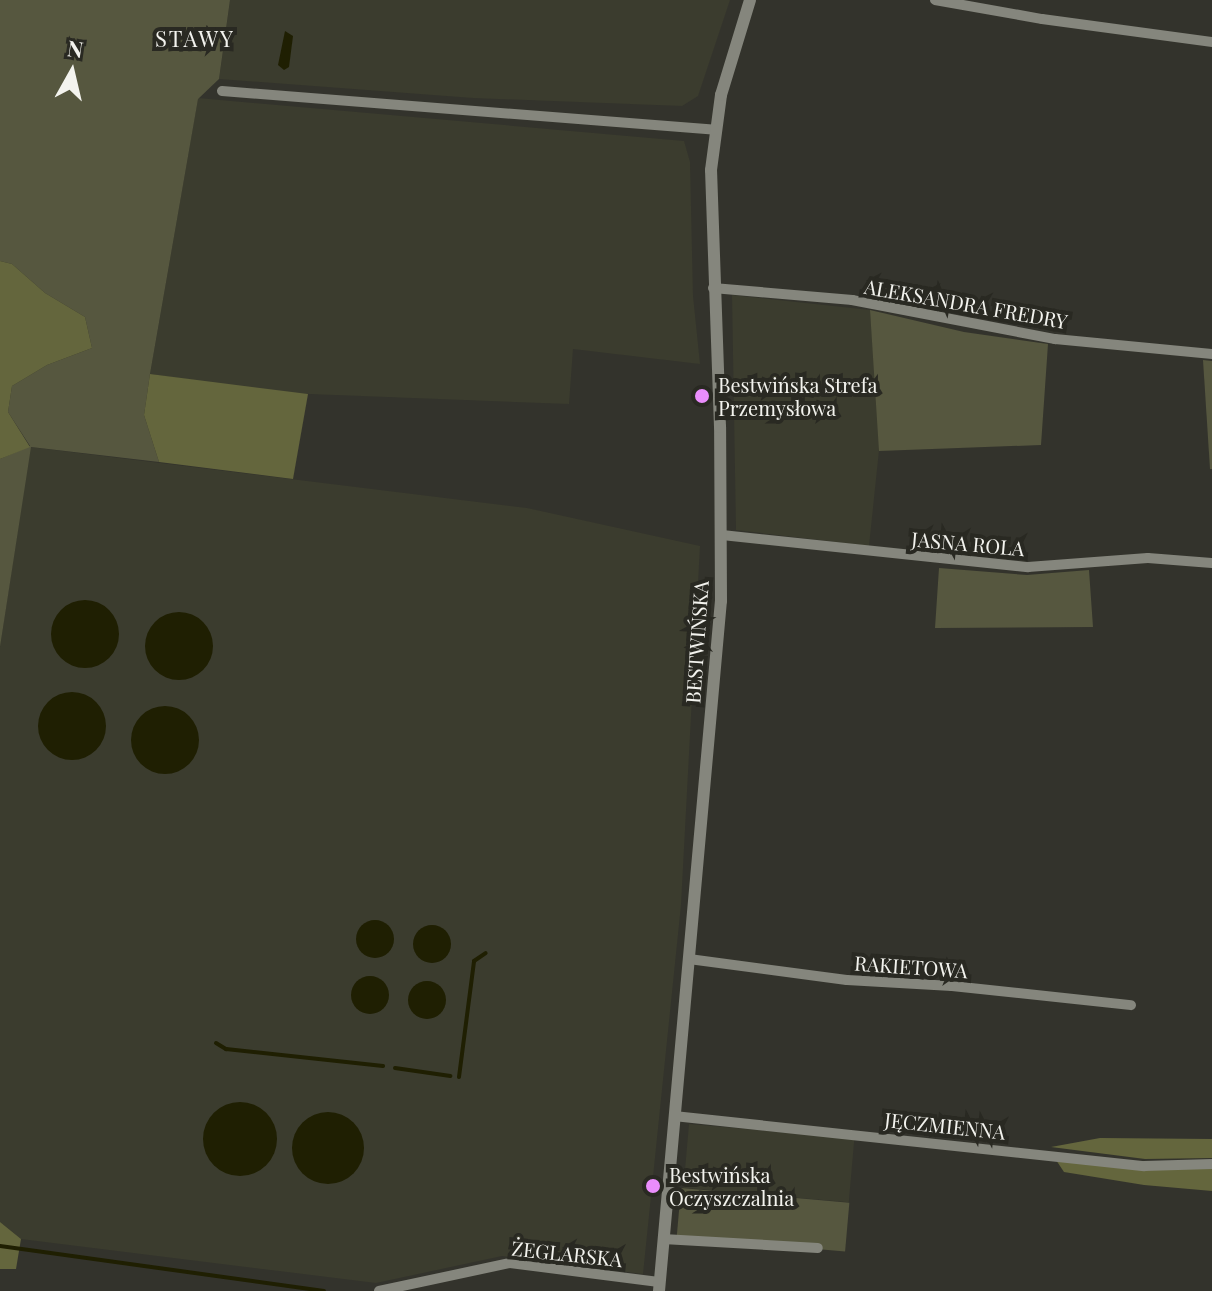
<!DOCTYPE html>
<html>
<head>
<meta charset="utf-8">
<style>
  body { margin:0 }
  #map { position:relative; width:1212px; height:1291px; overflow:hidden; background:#33332c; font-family:"Playfair Display",serif }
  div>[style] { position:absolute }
  .built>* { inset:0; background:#3b3c2e; transform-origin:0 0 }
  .green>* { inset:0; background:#56573f; transform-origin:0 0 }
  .forest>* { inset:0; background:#64663d }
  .water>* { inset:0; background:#1f1f02 }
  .round { border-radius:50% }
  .stream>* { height:4px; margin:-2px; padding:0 2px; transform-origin:2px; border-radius:2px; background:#1f1f02 }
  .minor>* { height:10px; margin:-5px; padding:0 5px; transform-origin:5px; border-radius:5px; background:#85867d }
  .tertiary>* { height:12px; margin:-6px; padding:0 6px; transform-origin:6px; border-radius:6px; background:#85867d }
  .dots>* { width:22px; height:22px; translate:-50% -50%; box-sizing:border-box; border:4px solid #292922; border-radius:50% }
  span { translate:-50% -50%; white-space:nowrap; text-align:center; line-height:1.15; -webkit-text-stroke:8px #292922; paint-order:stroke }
  .street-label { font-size:20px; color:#f3f3ee }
  .poi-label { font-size:20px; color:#f3f3ee }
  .left { translate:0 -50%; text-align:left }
  .neighbourhood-label { font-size:22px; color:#f3f3ee; letter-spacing:2px }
  .north { position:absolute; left:32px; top:32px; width:80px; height:80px; -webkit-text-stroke:6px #292922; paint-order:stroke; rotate:8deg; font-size:22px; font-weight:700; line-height:32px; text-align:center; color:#f3f3ee }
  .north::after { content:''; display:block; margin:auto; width:28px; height:36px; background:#f3f3ee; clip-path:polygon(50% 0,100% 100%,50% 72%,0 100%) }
</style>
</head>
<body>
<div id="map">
  <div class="built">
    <i style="clip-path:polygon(230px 0,730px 0,698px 96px,682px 106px,473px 98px,219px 79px)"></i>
    <i style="clip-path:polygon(198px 98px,684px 141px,690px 162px,693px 296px,700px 364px,573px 349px,569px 404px,284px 393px,150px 374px)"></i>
    <i style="clip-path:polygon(732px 295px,870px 310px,880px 441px,869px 546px,736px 530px)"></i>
    <i style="clip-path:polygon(30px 447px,527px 508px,700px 546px,681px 905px,643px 1274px,502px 1256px,376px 1283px,21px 1239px,0 1222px,0 647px)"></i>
    <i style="left:689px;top:1124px;width:166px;height:64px;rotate:5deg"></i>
  </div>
  <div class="green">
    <i style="clip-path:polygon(0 0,230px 0,219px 79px,198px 99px,150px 374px,144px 415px,159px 462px,31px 447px,0 647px,0 459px,30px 446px,8px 412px,12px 386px,47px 365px,92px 348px,85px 317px,45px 293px,12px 264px,0 261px)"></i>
    <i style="clip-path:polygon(870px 310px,964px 332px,1048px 344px,1041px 445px,879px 451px)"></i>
    <i style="clip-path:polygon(1203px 360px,1212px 361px,1212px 469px,1210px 469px)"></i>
    <i style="clip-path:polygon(939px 568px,1027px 575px,1089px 570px,1093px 627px,935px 628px)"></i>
    <i style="left:681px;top:1188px;width:169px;height:49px;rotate:5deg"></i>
  </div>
  <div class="forest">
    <i style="clip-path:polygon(0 261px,12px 264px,45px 293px,85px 317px,92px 348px,47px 365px,12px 386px,8px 412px,30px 447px,0 459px)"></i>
    <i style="clip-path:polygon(150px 374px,308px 394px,293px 479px,159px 462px,144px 415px)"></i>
    <i style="clip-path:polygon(1100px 1138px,1212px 1139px,1212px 1158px,1145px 1159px,1051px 1147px)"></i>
    <i style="clip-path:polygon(1056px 1160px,1212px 1168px,1212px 1191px,1144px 1185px,1064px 1172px)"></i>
    <i style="clip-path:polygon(0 1222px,21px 1239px,16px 1269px,0 1269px)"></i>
  </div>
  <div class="water">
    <i style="clip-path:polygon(285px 31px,293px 36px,289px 67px,284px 70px,278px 65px)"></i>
    <i class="round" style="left:51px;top:600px;width:68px;height:68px"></i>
    <i class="round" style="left:145px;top:612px;width:68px;height:68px"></i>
    <i class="round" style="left:38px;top:692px;width:68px;height:68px"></i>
    <i class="round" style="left:131px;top:706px;width:68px;height:68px"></i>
    <i class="round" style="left:356px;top:920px;width:38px;height:38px"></i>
    <i class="round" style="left:413px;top:925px;width:38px;height:38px"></i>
    <i class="round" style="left:351px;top:976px;width:38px;height:38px"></i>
    <i class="round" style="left:408px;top:981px;width:38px;height:38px"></i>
    <i class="round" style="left:203px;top:1102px;width:74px;height:74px"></i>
    <i class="round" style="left:292px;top:1112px;width:72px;height:72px"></i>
  </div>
  <div class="stream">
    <i style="left:216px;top:1043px;width:12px;rotate:31deg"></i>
    <i style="left:226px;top:1049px;width:158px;rotate:6.2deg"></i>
    <i style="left:395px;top:1068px;width:56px;rotate:8.3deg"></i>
    <i style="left:459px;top:1077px;width:117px;rotate:-82.6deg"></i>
    <i style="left:474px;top:961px;width:14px;rotate:-34deg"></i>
    <i style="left:0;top:1246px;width:327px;rotate:7.9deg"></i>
  </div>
  <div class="minor">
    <i style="left:935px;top:0;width:109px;rotate:10.1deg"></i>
    <i style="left:1042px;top:19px;width:172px;rotate:7.7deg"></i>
    <i style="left:222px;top:91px;width:495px;rotate:4.5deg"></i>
    <i style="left:713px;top:288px;width:140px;rotate:4.9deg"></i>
    <i style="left:852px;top:300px;width:207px;rotate:10.9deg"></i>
    <i style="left:1055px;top:339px;width:158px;rotate:5.5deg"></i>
    <i style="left:722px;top:535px;width:308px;rotate:6deg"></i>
    <i style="left:1028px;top:567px;width:120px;rotate:-4.3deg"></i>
    <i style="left:1148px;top:558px;width:64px;rotate:4.5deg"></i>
    <i style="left:689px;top:959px;width:159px;rotate:7.6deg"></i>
    <i style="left:847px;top:980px;width:105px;rotate:3.3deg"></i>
    <i style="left:952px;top:986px;width:180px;rotate:6.1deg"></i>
    <i style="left:674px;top:1116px;width:473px;rotate:6.1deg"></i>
    <i style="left:1144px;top:1166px;width:68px;rotate:-1.7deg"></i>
    <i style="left:663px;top:1239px;width:155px;rotate:3.3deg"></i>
    <i style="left:379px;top:1291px;width:134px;rotate:-12.1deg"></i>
    <i style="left:510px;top:1263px;width:150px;rotate:7.3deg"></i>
  </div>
  <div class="tertiary">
    <i style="left:659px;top:1291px;width:693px;rotate:-84.87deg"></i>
    <i style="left:721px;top:601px;width:174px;rotate:-90.3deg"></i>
    <i style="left:720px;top:427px;width:257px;rotate:-92deg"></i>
    <i style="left:711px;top:170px;width:76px;rotate:-82.4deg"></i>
    <i style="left:721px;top:95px;width:99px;rotate:-73deg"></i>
  </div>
  <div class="dots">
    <i style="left:702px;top:396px;background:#ea8dfc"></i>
    <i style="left:653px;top:1186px;background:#ea8dfc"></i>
  </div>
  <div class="street-label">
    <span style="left:966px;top:303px;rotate:10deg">ALEKSANDRA FREDRY</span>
    <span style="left:968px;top:543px;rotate:5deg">JASNA ROLA</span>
    <span style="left:696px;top:642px;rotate:-86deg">BESTWIŃSKA</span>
    <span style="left:911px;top:966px;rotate:4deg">RAKIETOWA</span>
    <span style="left:945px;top:1125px;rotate:6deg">JĘCZMIENNA</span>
    <span style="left:567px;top:1253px;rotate:6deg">ŻEGLARSKA</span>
  </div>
  <div class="poi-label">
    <span class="left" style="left:718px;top:396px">Bestwińska Strefa<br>Przemysłowa</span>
    <span class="left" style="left:669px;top:1186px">Bestwińska<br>Oczyszczalnia</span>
  </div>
  <div class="neighbourhood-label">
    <span style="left:195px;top:39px">STAWY</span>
  </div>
  <div class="north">N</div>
</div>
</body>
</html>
